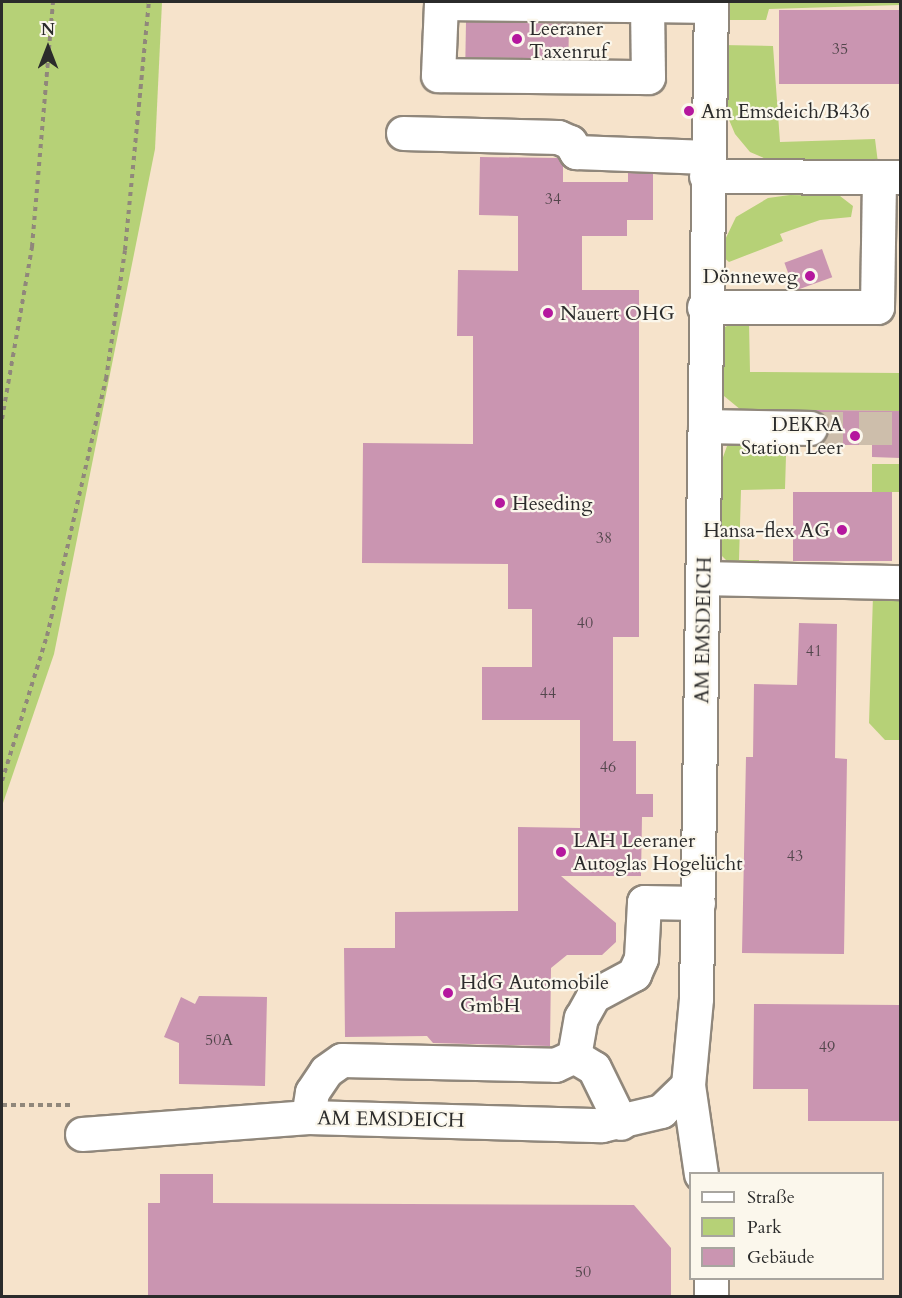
<!DOCTYPE html>
<html>
<head>
<meta charset="utf-8">
<style>
  body { margin:0 }
  #map { position:relative; width:902px; height:1298px; overflow:hidden; background:#f6e3cb; font-family:Cardo,serif }
  div>[style] { position:absolute }
  .green>* { inset:0; background:#b6d177; transform-origin:0 0 }
  .building>* { inset:0; background:#ca95b1; transform-origin:0 0 }
  .minor-tunnel>* { height:33px; margin-top:-16.5px; transform-origin:0; background:repeating-linear-gradient(90deg,#cdbeab 0 33px,transparent 0 49px) }
  .path>* { height:4px; margin-top:-2px; transform-origin:0; background:repeating-linear-gradient(90deg,#90877b 0 4.5px,transparent 0 9px) }
  .roads { filter:drop-shadow(2px 0 #90877b) drop-shadow(-2px 0 #90877b) drop-shadow(0 2px #90877b) drop-shadow(0 -2px #90877b) }
  .minor>* { height:33px; margin:-16.5px; padding:0 16.5px; transform-origin:16.5px; border-radius:16.5px; background:#fff }
  .dots>* { width:16px; height:16px; translate:-50% -50%; box-sizing:border-box; border:3px solid #fbf7ec; border-radius:50% }
  span { translate:-50% -50%; white-space:nowrap; text-align:center; line-height:1.15; -webkit-text-stroke:4.5px #fbf7ec; paint-order:stroke }
  .number-label { font-size:16px; color:#53464c }
  .number-label span { -webkit-text-stroke-width:0 }
  .poi-label { font-size:20px; color:#2b2b2b }
  .left { translate:0 -50%; text-align:left }
  .right { translate:-100% -50%; text-align:right }
  .street-label { font-size:20px; color:#2b2b2b }
  .frame { position:absolute; inset:0; border:3px solid #2b2b2b; pointer-events:none }
  .legend { position:absolute; left:689px; top:1172px; width:195px; height:108px; box-sizing:border-box; background:#fbf7ec; border:2px solid #a8a59f; margin:0; padding:8px 10px; list-style:none; font-size:18px; color:#2b2b2b }
  .legend li { display:flex; align-items:center; gap:12px; height:30px }
  .legend b { width:30px; border:2px solid #a8a59f }
  .north { position:absolute; left:18px; top:18px; width:60px; height:60px; -webkit-text-stroke:4px #fbf7ec; paint-order:stroke; rotate:0deg; font-size:16px; font-weight:700; line-height:24px; text-align:center; color:#2b2b2b }
  .north::after { content:''; display:block; margin:auto; width:21px; height:27px; background:#2b2b2b; clip-path:polygon(50% 0,100% 100%,50% 72%,0 100%) }
</style>
</head>
<body>
<div id="map">
  <div class="green">
    <i style="clip-path:polygon(2px 2px,162px 2px,155px 149px,54px 654px,2px 806px)"></i>
    <i style="clip-path:polygon(722px 2px,900px 2px,900px 5px,769px 9px,766px 20px,721px 20px)"></i>
    <i style="clip-path:polygon(722px 45px,773px 46px,780px 142px,875px 139px,878px 163px,778px 164px,750px 152px,735px 134px,727px 115px)"></i>
    <i style="clip-path:polygon(790px 195px,840px 196px,853px 206px,851px 217px,820px 220px,780px 234px,783px 241px,729px 262px,722px 256px,722px 246px,736px 217px,768px 198px)"></i>
    <i style="clip-path:polygon(749px 322px,750px 372px,900px 373px,900px 411px,810px 410px,810px 416px,741px 410px,724px 396px,719px 385px,719px 330px,733px 323px)"></i>
    <i style="clip-path:polygon(772px 438px,786px 456px,785px 489px,741px 490px,739px 560px,759px 560px,759px 570px,730px 564px,720px 554px,722px 460px,727px 446px,735px 442px)"></i>
    <i style="left:872px;top:464px;width:28px;height:28px"></i>
    <i style="clip-path:polygon(873px 595px,900px 595px,900px 740px,885px 740px,869px 723px)"></i>
  </div>
  <div class="building">
    <i style="left:900px;top:10px;width:74px;height:121px;rotate:90deg"></i>
    <i style="left:466px;top:22px;width:103px;height:35px;rotate:1deg"></i>
    <i style="clip-path:polygon(480px 157px,558px 158px,563px 165px,563px 182px,628px 182px,628px 173px,653px 174px,653px 220px,627px 220px,627px 236px,582px 236px,582px 290px,639px 290px,639px 637px,613px 637px,613px 741px,636px 741px,636px 794px,653px 794px,653px 817px,642px 817px,641px 876px,561px 876px,616px 923px,616px 942px,602px 955px,567px 955px,551px 968px,550px 1046px,433px 1043px,427px 1036px,345px 1037px,344px 948px,395px 948px,395px 912px,518px 911px,518px 827px,580px 828px,580px 720px,482px 720px,482px 667px,532px 667px,532px 609px,508px 609px,508px 564px,362px 563px,363px 443px,473px 444px,473px 336px,457px 336px,458px 270px,518px 271px,518px 216px,479px 215px)"></i>
    <i style="left:822px;top:249px;width:30px;height:40px;rotate:70deg"></i>
    <i style="clip-path:polygon(814px 410px,900px 411px,900px 458px,872px 457px,872px 445px,818px 445px,829px 428px,826px 418px)"></i>
    <i style="left:793px;top:492px;width:99px;height:69px"></i>
    <i style="clip-path:polygon(799px 623px,837px 624px,835px 758px,847px 759px,844px 954px,742px 953px,746px 757px,753px 757px,754px 684px,797px 685px)"></i>
    <i style="clip-path:polygon(199px 996px,267px 997px,265px 1086px,179px 1084px,179px 1043px,164px 1037px,181px 997px,195px 1004px)"></i>
    <i style="clip-path:polygon(754px 1004px,900px 1005px,900px 1121px,808px 1121px,808px 1089px,753px 1089px)"></i>
    <i style="clip-path:polygon(160px 1174px,213px 1174px,213px 1203px,634px 1205px,671px 1248px,671px 1296px,148px 1296px,148px 1203px,160px 1203px)"></i>
  </div>
  <div class="minor-tunnel">
    <i style="left:810px;top:428px;width:90px"></i>
  </div>
  <div class="path">
    <i style="left:2px;top:419px;width:175px;rotate:-80.1deg"></i>
    <i style="left:32px;top:247px;width:246px;rotate:-85.1deg"></i>
    <i style="left:2px;top:781px;width:152px;rotate:-72.8deg"></i>
    <i style="left:47px;top:636px;width:264px;rotate:-77.1deg"></i>
    <i style="left:106px;top:379px;width:130px;rotate:-81.6deg"></i>
    <i style="left:125px;top:250px;width:249px;rotate:-84.5deg"></i>
    <i style="left:2px;top:1105px;width:70px"></i>
  </div>
  <div class="roads">
    <div class="minor">
      <i style="left:647px;top:5px;width:72px;rotate:89.2deg"></i>
      <i style="left:648px;top:77px;width:210px;rotate:-179.5deg"></i>
      <i style="left:438px;top:75px;width:72px;rotate:-87.6deg"></i>
      <i style="left:441px;top:3px;width:206px;rotate:0.6deg"></i>
      <i style="left:647px;top:5px;width:64px;rotate:0.9deg"></i>
      <i style="left:403px;top:133px;width:155px;rotate:1.5deg"></i>
      <i style="left:558px;top:137px;width:13px;rotate:23deg"></i>
      <i style="left:570px;top:142px;width:12px;rotate:59deg"></i>
      <i style="left:576px;top:152px;width:131px;rotate:2.2deg"></i>
      <i style="left:706px;top:176px;width:193px;rotate:0.3deg"></i>
      <i style="left:704px;top:307px;width:173px"></i>
      <i style="left:877px;top:307px;width:130px;rotate:-89.1deg"></i>
      <i style="left:705px;top:426px;width:105px;rotate:1.1deg"></i>
      <i style="left:705px;top:578px;width:195px;rotate:1.2deg"></i>
      <i style="left:574px;top:1056px;width:23px;rotate:31deg"></i>
      <i style="left:594px;top:1068px;width:61px;rotate:63.9deg"></i>
      <i style="left:688px;top:1085px;width:90px;rotate:81.7deg"></i>
      <i style="left:308px;top:1117px;width:25px;rotate:-81deg"></i>
      <i style="left:312px;top:1092px;width:25px;rotate:-56deg"></i>
      <i style="left:326px;top:1071px;width:19px;rotate:-35deg"></i>
      <i style="left:342px;top:1060px;width:213px;rotate:1.3deg"></i>
      <i style="left:555px;top:1065px;width:21px;rotate:-25deg"></i>
      <i style="left:574px;top:1056px;width:39px;rotate:-80deg"></i>
      <i style="left:581px;top:1018px;width:25px;rotate:-61deg"></i>
      <i style="left:593px;top:996px;width:47px;rotate:-28.2deg"></i>
      <i style="left:634px;top:974px;width:17px;rotate:-66deg"></i>
      <i style="left:641px;top:958px;width:56px;rotate:-86.9deg"></i>
      <i style="left:644px;top:902px;width:54px;rotate:1.1deg"></i>
      <i style="left:82px;top:1134px;width:227px;rotate:-4.3deg"></i>
      <i style="left:308px;top:1117px;width:294px;rotate:1.6deg"></i>
      <i style="left:602px;top:1125px;width:61px;rotate:-13.3deg"></i>
      <i style="left:661px;top:1111px;width:37px;rotate:-44deg"></i>
      <i style="left:688px;top:1085px;width:87px;rotate:-84.7deg"></i>
      <i style="left:696px;top:998px;width:996px;rotate:-89.14deg"></i>
      <i style="left:711px;top:1278px;width:18px;rotate:90deg"></i>
    </div>
  </div>
  <div class="dots">
    <i style="left:517px;top:39px;background:#b5179e"></i>
    <i style="left:689px;top:111px;background:#b5179e"></i>
    <i style="left:810px;top:276px;background:#b5179e"></i>
    <i style="left:548px;top:313px;background:#b5179e"></i>
    <i style="left:855px;top:436px;background:#b5179e"></i>
    <i style="left:500px;top:503px;background:#b5179e"></i>
    <i style="left:842px;top:530px;background:#b5179e"></i>
    <i style="left:561px;top:852px;background:#b5179e"></i>
    <i style="left:448px;top:993px;background:#b5179e"></i>
  </div>
  <div class="number-label">
    <span style="left:840px;top:49px">35</span>
    <span style="left:553px;top:199px">34</span>
    <span style="left:604px;top:538px">38</span>
    <span style="left:585px;top:623px">40</span>
    <span style="left:814px;top:651px">41</span>
    <span style="left:548px;top:693px">44</span>
    <span style="left:608px;top:767px">46</span>
    <span style="left:795px;top:856px">43</span>
    <span style="left:219px;top:1040px">50A</span>
    <span style="left:827px;top:1047px">49</span>
    <span style="left:583px;top:1272px">50</span>
  </div>
  <div class="poi-label">
    <span class="left" style="left:529px;top:40px">Leeraner<br>Taxenruf</span>
    <span class="left" style="left:701px;top:111px">Am Emsdeich/B436</span>
    <span class="right" style="left:798px;top:276px">Dönneweg</span>
    <span class="left" style="left:560px;top:313px">Nauert OHG</span>
    <span class="right" style="left:843px;top:436px">DEKRA<br>Station Leer</span>
    <span class="left" style="left:512px;top:503px">Heseding</span>
    <span class="right" style="left:830px;top:530px">Hansa-flex AG</span>
    <span class="left" style="left:573px;top:852px">LAH Leeraner<br>Autoglas Hogelücht</span>
    <span class="left" style="left:460px;top:994px">HdG Automobile<br>GmbH</span>
  </div>
  <div class="street-label">
    <span style="left:703px;top:630px;rotate:-89deg">AM EMSDEICH</span>
    <span style="left:391px;top:1119px;rotate:1deg">AM EMSDEICH</span>
  </div>
  <div class="frame"></div>
  <ul class="legend">
  <li><b style="height:8px;background:#fff"></b>Straße</li>
  <li><b style="height:16px;background:#b6d177"></b>Park</li>
  <li><b style="height:16px;background:#ca95b1"></b>Gebäude</li>
  </ul>
  <div class="north">N</div>
</div>
</body>
</html>
